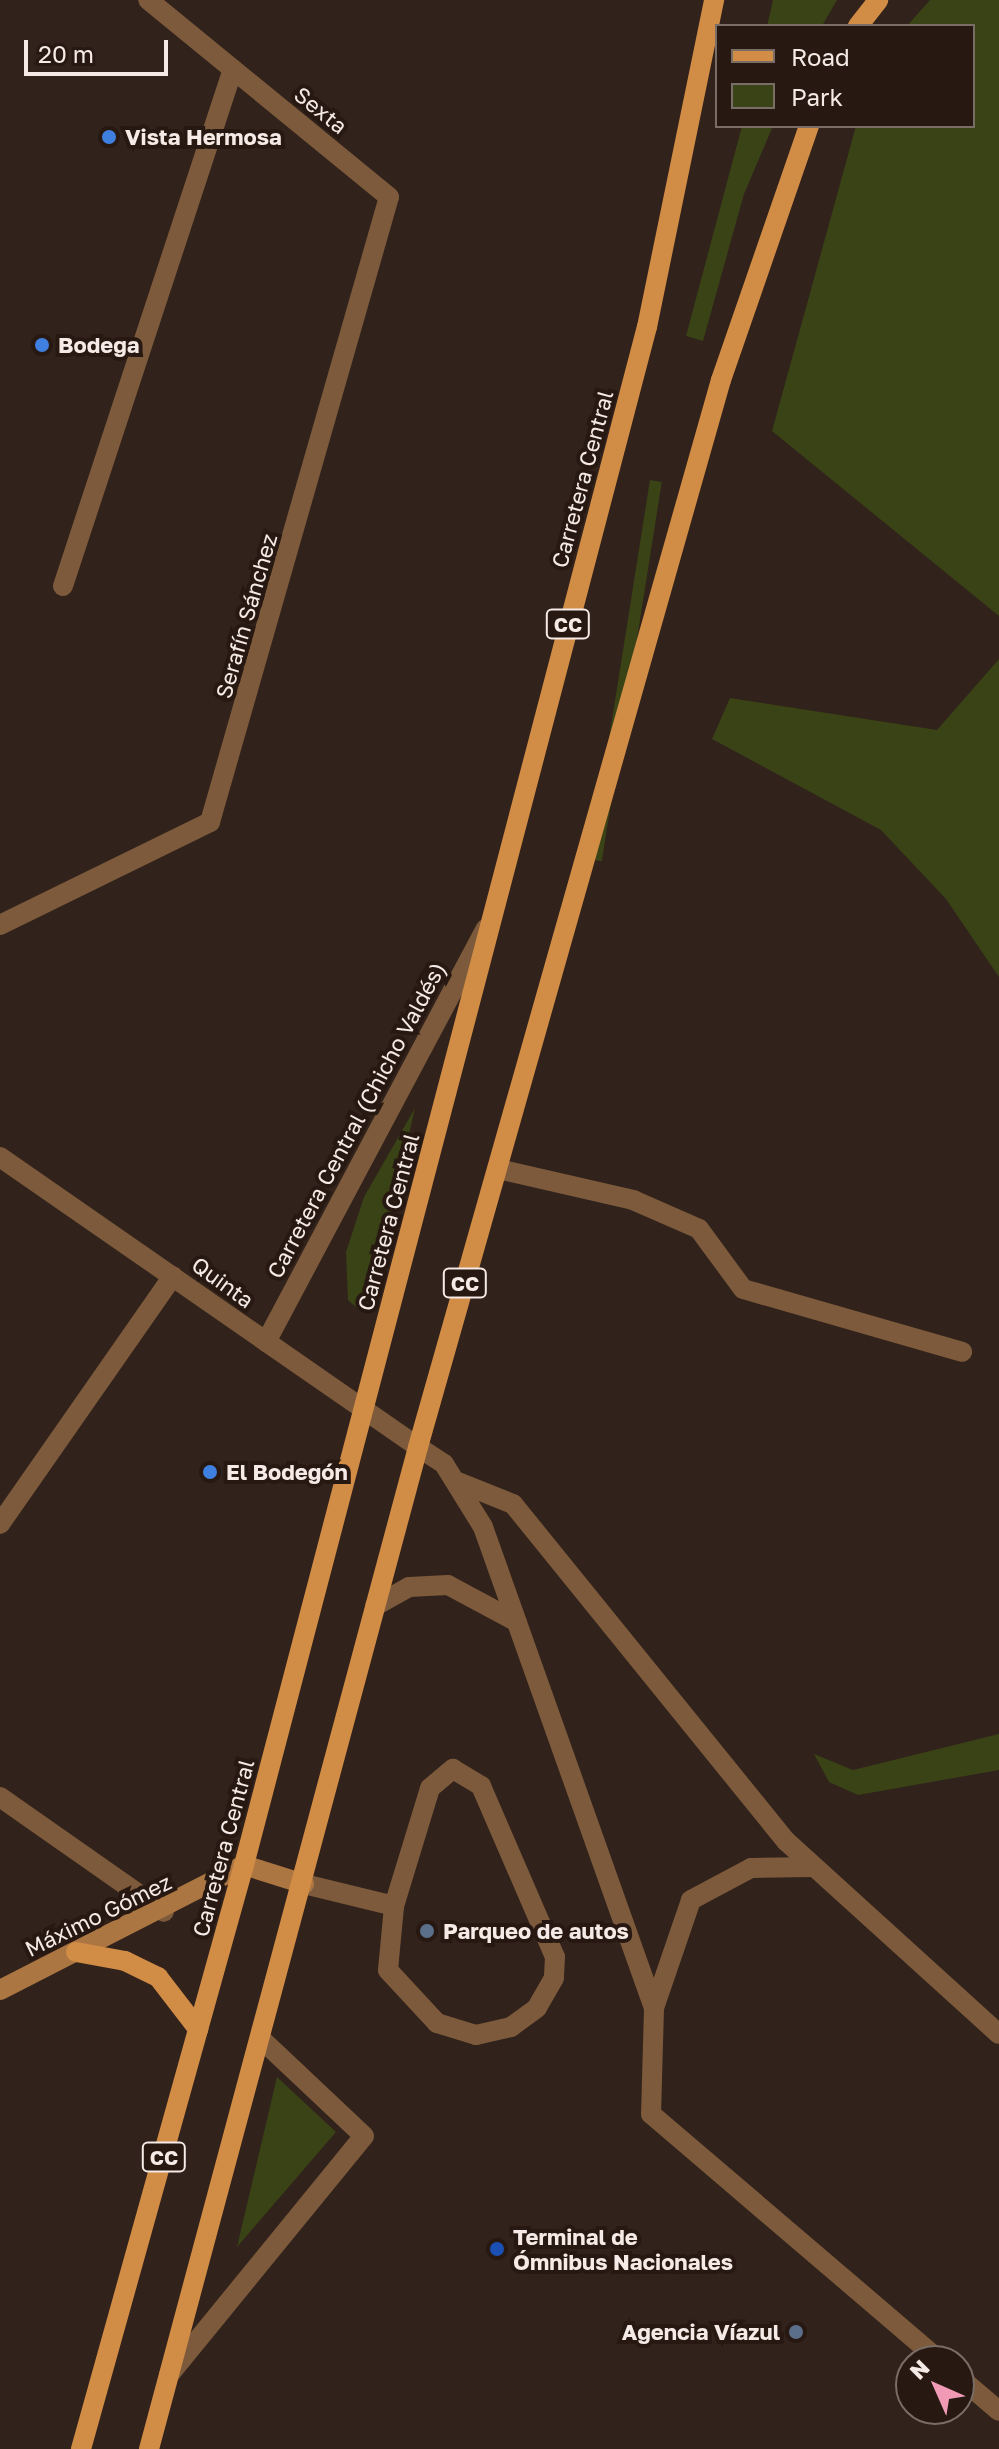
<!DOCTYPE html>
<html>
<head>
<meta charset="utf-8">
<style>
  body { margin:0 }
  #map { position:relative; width:999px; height:2449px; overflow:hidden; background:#31221b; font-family:"Golos Text",sans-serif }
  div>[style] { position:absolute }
  .green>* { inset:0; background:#394316; transform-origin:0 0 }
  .lane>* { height:20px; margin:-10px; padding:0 10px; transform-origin:10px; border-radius:10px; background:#7c5a3b }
  .street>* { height:20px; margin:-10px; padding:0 10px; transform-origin:10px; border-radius:10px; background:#7c5a3b }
  .secondary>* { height:20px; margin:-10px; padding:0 10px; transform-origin:10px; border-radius:10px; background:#ac7642 }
  .primary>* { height:20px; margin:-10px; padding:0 10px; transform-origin:10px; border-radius:10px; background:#d18c46 }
  .dots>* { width:22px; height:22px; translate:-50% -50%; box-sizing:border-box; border:4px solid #271912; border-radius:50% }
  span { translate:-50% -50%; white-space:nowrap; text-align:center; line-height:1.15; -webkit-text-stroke:8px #271912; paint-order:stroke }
  .shield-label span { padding:2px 6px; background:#271912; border:2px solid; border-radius:6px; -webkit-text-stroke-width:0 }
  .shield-label { font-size:20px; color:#f5eae5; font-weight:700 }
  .street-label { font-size:22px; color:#f5eae5 }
  .poi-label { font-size:22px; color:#f5eae5; font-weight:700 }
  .left { translate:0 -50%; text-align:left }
  .right { translate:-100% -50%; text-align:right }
  .legend { position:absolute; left:715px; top:24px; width:260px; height:104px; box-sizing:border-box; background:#271912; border:2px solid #796d66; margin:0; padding:10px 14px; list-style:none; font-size:24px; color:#f5eae5 }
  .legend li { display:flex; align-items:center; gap:16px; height:40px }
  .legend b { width:40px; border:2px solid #796d66 }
  .north { position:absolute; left:895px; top:2345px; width:80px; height:80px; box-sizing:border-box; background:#271912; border:2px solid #796d66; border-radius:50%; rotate:315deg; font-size:22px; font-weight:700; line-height:32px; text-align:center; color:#f5eae5 }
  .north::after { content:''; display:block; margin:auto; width:28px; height:36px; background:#f09ab6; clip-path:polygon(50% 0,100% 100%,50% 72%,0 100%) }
  .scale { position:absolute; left:24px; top:40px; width:144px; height:36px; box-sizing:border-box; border:4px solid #f5eae5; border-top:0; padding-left:10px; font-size:24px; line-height:28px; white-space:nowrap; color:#f5eae5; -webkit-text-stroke:6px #271912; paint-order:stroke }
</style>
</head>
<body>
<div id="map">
  <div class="green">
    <i style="clip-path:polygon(773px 0,837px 0,822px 26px,767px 26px)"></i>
    <i style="clip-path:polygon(930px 0,999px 0,999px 616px,772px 431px,856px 126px,973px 126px,973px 26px,907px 26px)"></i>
    <i style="clip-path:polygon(742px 126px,773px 126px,744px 194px,703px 341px,686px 336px)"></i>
    <i style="left:650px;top:480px;width:12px;height:384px;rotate:9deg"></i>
    <i style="clip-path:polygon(999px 659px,999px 977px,946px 899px,881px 830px,712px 739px,730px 698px,937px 730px)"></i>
    <i style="clip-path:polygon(415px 1108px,370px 1306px,359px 1310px,348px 1300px,346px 1252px,364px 1197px)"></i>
    <i style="clip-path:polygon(999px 1734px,999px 1770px,858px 1795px,829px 1782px,814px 1754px,853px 1770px)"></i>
    <i style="clip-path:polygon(277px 2077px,336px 2132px,237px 2247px)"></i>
  </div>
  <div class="lane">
    <i style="left:63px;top:586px;width:544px;rotate:-71.8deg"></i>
    <i style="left:498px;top:1169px;width:139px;rotate:12.9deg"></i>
    <i style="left:633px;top:1200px;width:72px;rotate:23.7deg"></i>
    <i style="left:699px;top:1229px;width:74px;rotate:53.7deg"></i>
    <i style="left:743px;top:1289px;width:228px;rotate:16deg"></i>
    <i style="left:418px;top:1447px;width:31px;rotate:33deg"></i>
    <i style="left:444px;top:1464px;width:74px;rotate:58.2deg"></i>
    <i style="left:483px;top:1527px;width:510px;rotate:70.43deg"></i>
    <i style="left:654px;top:2008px;width:106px;rotate:91.6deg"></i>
    <i style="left:651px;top:2114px;width:380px;rotate:40.5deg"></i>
    <i style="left:458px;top:1482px;width:59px;rotate:21.8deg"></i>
    <i style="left:513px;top:1504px;width:434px;rotate:51deg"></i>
    <i style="left:786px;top:1841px;width:287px;rotate:42.2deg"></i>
    <i style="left:375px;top:1606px;width:39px;rotate:-29deg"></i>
    <i style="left:409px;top:1587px;width:39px;rotate:-3deg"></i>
    <i style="left:448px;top:1585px;width:78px;rotate:28.2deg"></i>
    <i style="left:453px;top:1769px;width:33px;rotate:31deg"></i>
    <i style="left:481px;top:1786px;width:186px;rotate:66.6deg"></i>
    <i style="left:555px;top:1957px;width:21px;rotate:93deg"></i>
    <i style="left:554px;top:1978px;width:34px;rotate:120deg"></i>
    <i style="left:537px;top:2008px;width:32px;rotate:144deg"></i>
    <i style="left:511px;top:2027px;width:36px;rotate:167deg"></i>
    <i style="left:476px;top:2035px;width:41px;rotate:-162.9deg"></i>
    <i style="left:437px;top:2023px;width:72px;rotate:-132.8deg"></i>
    <i style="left:388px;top:1970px;width:64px;rotate:-84.6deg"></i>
    <i style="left:394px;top:1906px;width:123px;rotate:-73deg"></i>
    <i style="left:430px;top:1788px;width:30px;rotate:-40deg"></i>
    <i style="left:304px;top:1884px;width:93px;rotate:13.7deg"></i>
    <i style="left:654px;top:2008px;width:114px;rotate:-71.1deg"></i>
    <i style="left:691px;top:1900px;width:68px;rotate:-28.1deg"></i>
    <i style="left:751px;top:1868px;width:63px;rotate:-0.9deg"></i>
    <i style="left:169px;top:2375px;width:308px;rotate:-50.8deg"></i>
    <i style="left:364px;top:2136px;width:143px;rotate:-136.7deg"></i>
    <i style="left:959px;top:2377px;width:52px;rotate:40.4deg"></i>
  </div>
  <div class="street">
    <i style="left:0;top:925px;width:234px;rotate:-26.1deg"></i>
    <i style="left:210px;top:822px;width:650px;rotate:-74.02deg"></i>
    <i style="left:389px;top:197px;width:311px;rotate:-140.7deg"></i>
    <i style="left:0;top:1157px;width:509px;rotate:34.75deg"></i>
    <i style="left:266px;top:1342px;width:468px;rotate:-62deg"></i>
    <i style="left:0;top:1524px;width:302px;rotate:-55.1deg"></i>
    <i style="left:0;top:1797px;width:200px;rotate:35deg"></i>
  </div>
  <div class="secondary">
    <i style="left:0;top:1990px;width:274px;rotate:-27.1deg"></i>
    <i style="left:244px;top:1865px;width:63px;rotate:17.6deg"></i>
  </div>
  <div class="primary">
    <i style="left:858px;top:26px;width:33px;rotate:-52deg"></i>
    <i style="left:76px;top:1952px;width:50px;rotate:10.4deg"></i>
    <i style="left:125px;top:1961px;width:37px;rotate:26deg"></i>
    <i style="left:158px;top:1977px;width:66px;rotate:52.4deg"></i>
    <i style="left:81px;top:2449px;width:606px;rotate:-74.41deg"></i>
    <i style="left:244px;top:1865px;width:1590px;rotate:-75.32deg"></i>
    <i style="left:647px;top:327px;width:334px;rotate:-78.4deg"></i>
    <i style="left:149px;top:2449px;width:1037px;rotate:-74.97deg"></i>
    <i style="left:418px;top:1447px;width:1109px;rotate:-74.15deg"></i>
    <i style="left:721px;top:380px;width:269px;rotate:-70.9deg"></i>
  </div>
  <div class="dots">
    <i style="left:109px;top:137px;background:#3f7fe0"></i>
    <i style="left:42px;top:345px;background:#3f7fe0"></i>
    <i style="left:210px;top:1472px;background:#3f7fe0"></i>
    <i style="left:427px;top:1931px;background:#5c6f8a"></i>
    <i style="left:497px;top:2249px;background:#1a4fb4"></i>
    <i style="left:796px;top:2332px;background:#5c6f8a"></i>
  </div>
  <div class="shield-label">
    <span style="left:568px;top:624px">CC</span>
    <span style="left:465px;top:1283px">CC</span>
    <span style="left:164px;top:2157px">CC</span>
  </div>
  <div class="street-label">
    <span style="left:321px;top:110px;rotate:39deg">Sexta</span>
    <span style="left:582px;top:479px;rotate:-75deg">Carretera Central</span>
    <span style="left:246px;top:616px;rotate:-74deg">Serafín Sánchez</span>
    <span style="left:356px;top:1120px;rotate:-62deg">Carretera Central (Chicho Valdés)</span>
    <span style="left:388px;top:1222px;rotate:-75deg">Carretera Central</span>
    <span style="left:223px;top:1282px;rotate:36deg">Quinta</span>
    <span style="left:223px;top:1848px;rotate:-75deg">Carretera Central</span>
    <span style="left:98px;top:1915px;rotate:-26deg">Máximo Gómez</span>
  </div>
  <div class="poi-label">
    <span class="left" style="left:125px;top:137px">Vista Hermosa</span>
    <span class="left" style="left:58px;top:345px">Bodega</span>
    <span class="left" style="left:226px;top:1472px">El Bodegón</span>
    <span class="left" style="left:443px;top:1931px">Parqueo de autos</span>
    <span class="left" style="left:513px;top:2249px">Terminal de<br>Ómnibus Nacionales</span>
    <span class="right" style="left:780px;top:2332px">Agencia Víazul</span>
  </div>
  <ul class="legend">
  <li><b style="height:10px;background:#d18c46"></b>Road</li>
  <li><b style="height:22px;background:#394316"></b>Park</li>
  </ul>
  <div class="north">N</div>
  <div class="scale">20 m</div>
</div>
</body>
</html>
